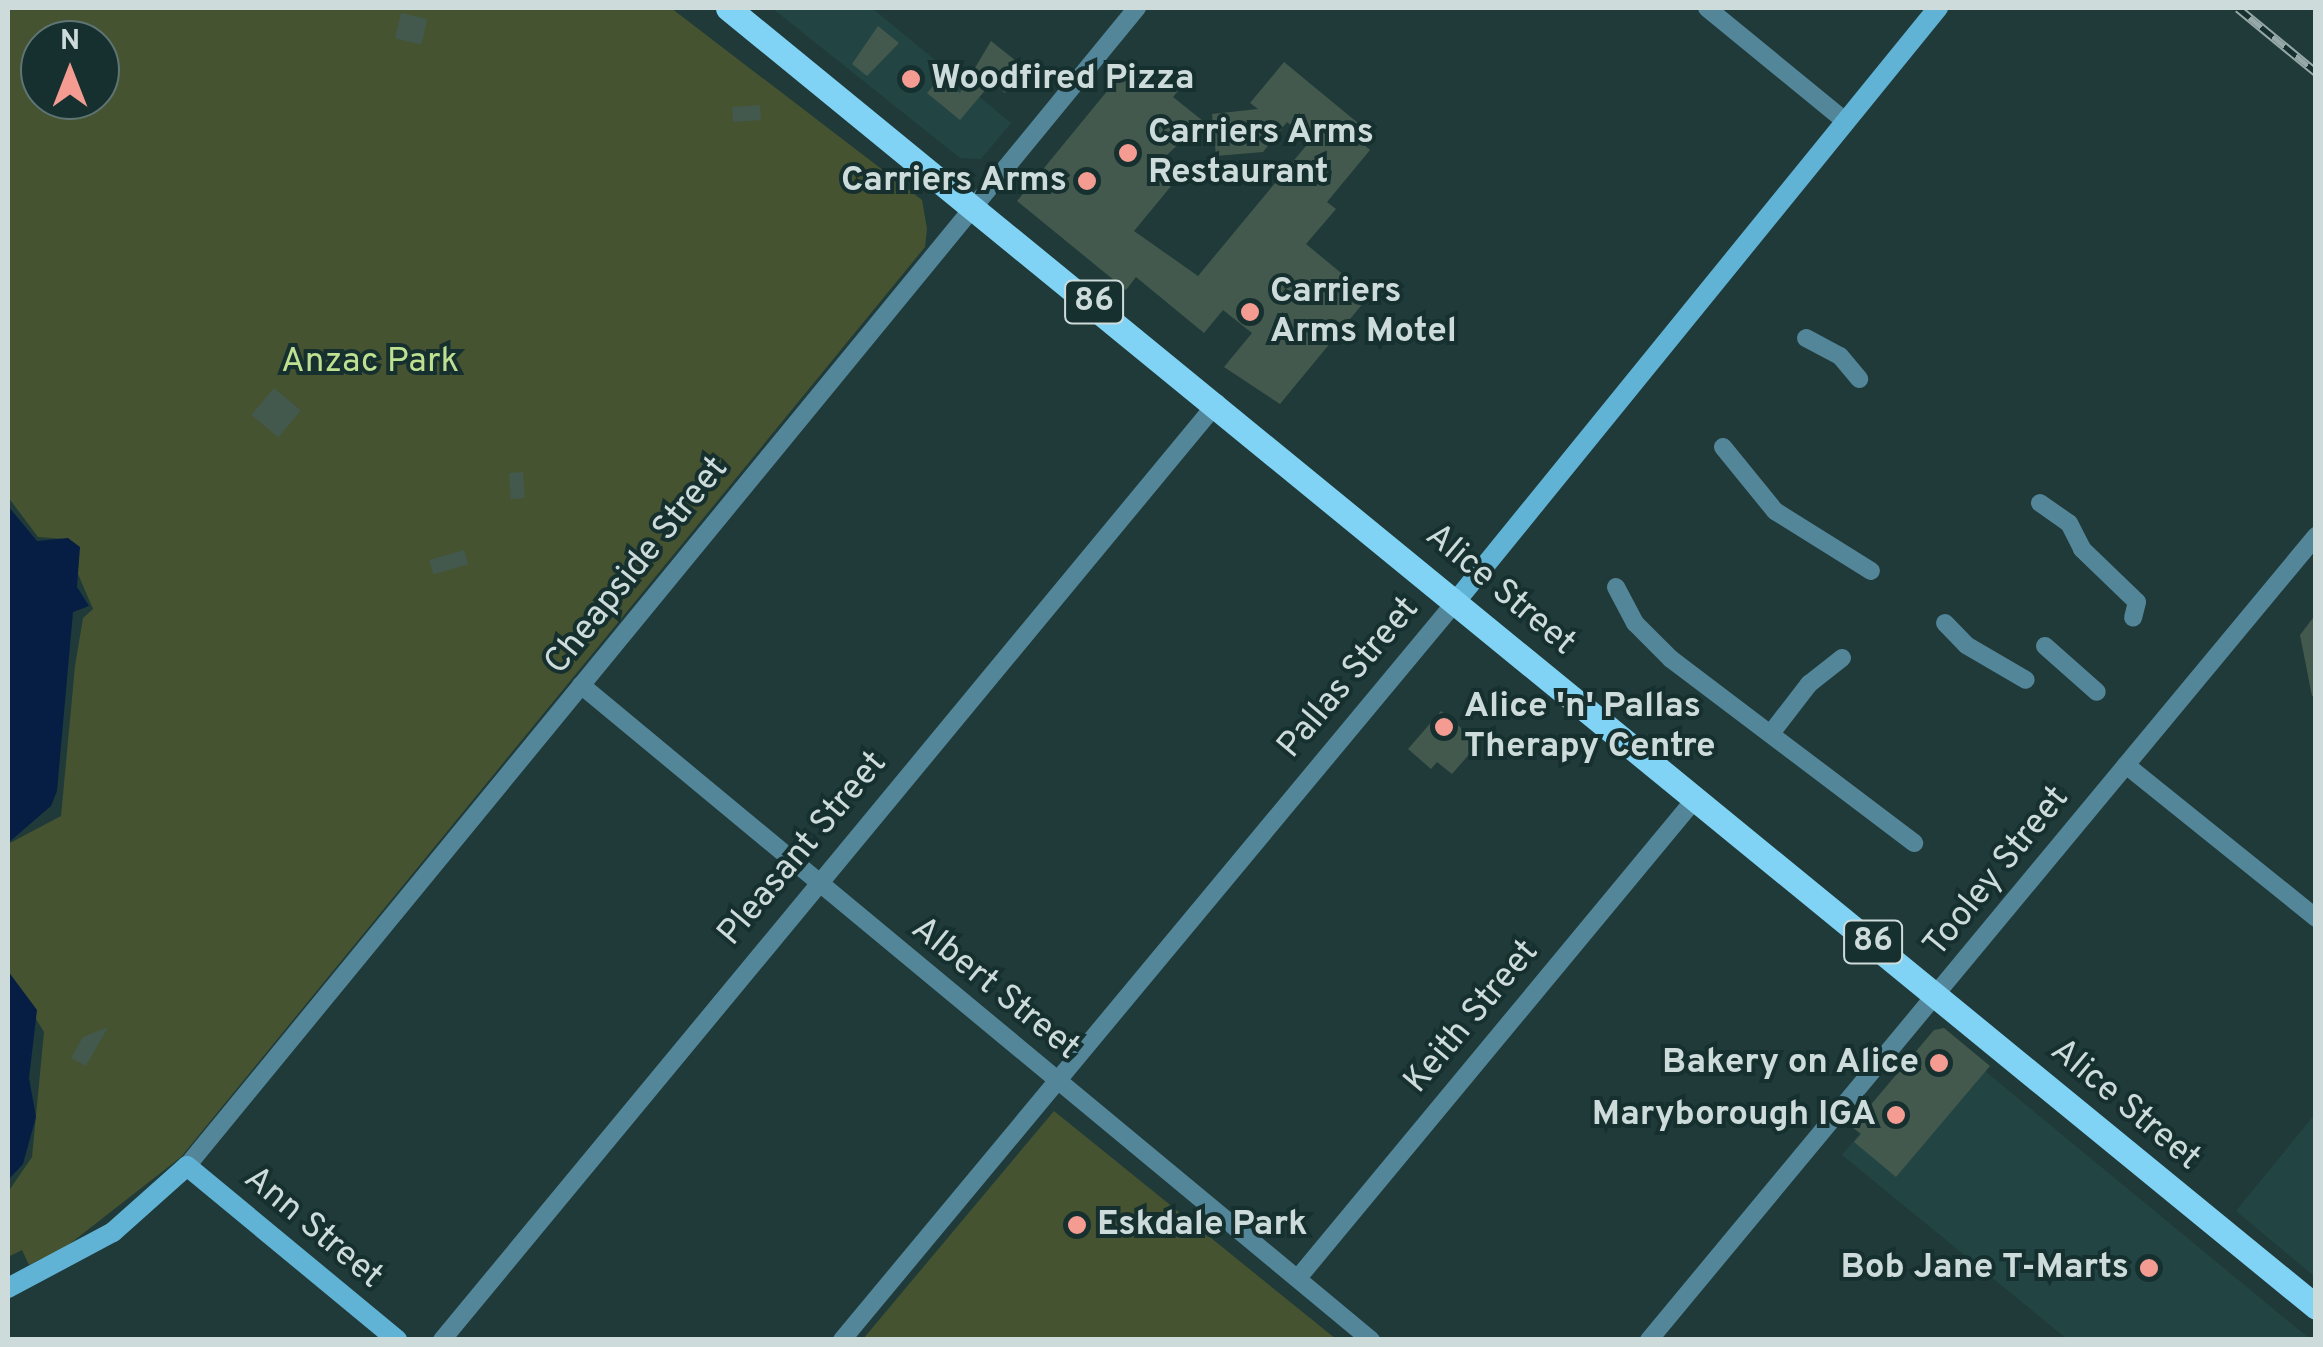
<!DOCTYPE html>
<html>
<head>
<meta charset="utf-8">
<style>
  body { margin:0 }
  #map { position:relative; width:2323px; height:1347px; overflow:hidden; background:#203a39; font-family:Overpass,sans-serif }
  div>[style] { position:absolute }
  .built>* { inset:0; background:#224544 }
  .green>* { inset:0; background:#455331 }
  .water>* { inset:0; background:#061e44 }
  .building>* { inset:0; background:#44594d; transform-origin:0 0 }
  .street>* { height:18px; margin:-9px; padding:0 9px; transform-origin:9px; border-radius:9px; background:#54869a }
  .secondary>* { height:20px; margin:-10px; padding:0 10px; transform-origin:10px; border-radius:10px; background:#60b3d4 }
  .primary>* { height:25px; margin:-12.5px; padding:0 12.5px; transform-origin:12.5px; border-radius:12.5px; background:#80d3f5 }
  .rail>* { height:9px; margin-top:-4.5px; transform-origin:0; background:repeating-linear-gradient(90deg,#16302f 0 15px,#96a9a8 0 30px); box-sizing:border-box; border-block:2px solid #96a9a8 }
  .dots>* { width:28px; height:28px; translate:-50% -50%; box-sizing:border-box; border:5px solid #16302f; border-radius:50% }
  span { translate:-50% -50%; white-space:nowrap; text-align:center; line-height:1.15; -webkit-text-stroke:8px #16302f; paint-order:stroke }
  .shield-label span { padding:2px 8px; background:#16302f; border:2px solid; border-radius:8px; -webkit-text-stroke-width:0 }
  .shield-label { font-size:32px; color:#cddcdb; font-weight:700 }
  .poi-label { font-size:35px; color:#cddcdb; font-weight:700 }
  .left { translate:0 -50%; text-align:left }
  .right { translate:-100% -50%; text-align:right }
  .park-label { font-size:35px; color:#bfdf91 }
  .street-label { font-size:35px; color:#cddcdb }
  .frame { position:absolute; inset:0; border:10px solid #cddcdb; pointer-events:none }
  .north { position:absolute; left:20px; top:20px; width:100px; height:100px; box-sizing:border-box; background:#16302f; border:2px solid #5f7574; border-radius:50%; rotate:0deg; font-size:28px; font-weight:700; line-height:40px; text-align:center; color:#cddcdb }
  .north::after { content:''; display:block; margin:auto; width:35px; height:45px; background:#f59c92; clip-path:polygon(50% 0,100% 100%,50% 72%,0 100%) }
</style>
</head>
<body>
<div id="map">
  <div class="built">
    <i style="clip-path:polygon(772px 8px,872px 8px,1011px 123px,981px 159px,960px 158px)"></i>
    <i style="clip-path:polygon(1941px 1035px,2310px 1339px,2067px 1339px,1842px 1155px)"></i>
    <i style="clip-path:polygon(2315px 1114px,2315px 1277px,2236px 1211px)"></i>
  </div>
  <div class="green">
    <i style="clip-path:polygon(evenodd,8px 8px,671px 8px,922px 200px,927px 229px,925px 247px,181px 1157px,67px 1246px,29px 1265px,22px 1250px,8px 1257px,8px 1192px,32px 1157px,44px 1032px,25px 1001px,8px 994px,8px 844px,61px 816px,75px 666px,83px 618px,93px 609px,63px 539px,38px 537px,8px 497px,8px 8px,40px 40px,100px 40px,100px 100px,40px 100px,40px 40px)"></i>
    <i style="clip-path:polygon(1054px 1111px,1336px 1339px,863px 1339px)"></i>
  </div>
  <div class="water">
    <i style="clip-path:polygon(8px 506px,37px 541px,68px 538px,80px 547px,77px 587px,89px 606px,73px 612px,57px 791px,51px 806px,8px 843px)"></i>
    <i style="clip-path:polygon(8px 971px,37px 1010px,29px 1078px,36px 1117px,23px 1164px,8px 1180px)"></i>
  </div>
  <div class="building">
    <i style="left:401px;top:13px;width:27px;height:26px;rotate:13deg"></i>
    <i style="clip-path:polygon(878px 26px,899px 43px,867px 76px,852px 64px)"></i>
    <i style="clip-path:polygon(991px 41px,1025px 68px,1005px 93px,992px 82px,960px 120px,927px 93px,941px 77px,960px 93px)"></i>
    <i style="clip-path:polygon(1131px 62px,1155px 82px,1161px 75px,1179px 90px,1173px 97px,1203px 121px,1152px 169px,1172px 185px,1134px 231px,1198px 276px,1310px 141px,1287px 122px,1263px 152px,1216px 156px,1212px 114px,1258px 109px,1250px 103px,1284px 62px,1364px 128px,1356px 138px,1370px 150px,1327px 202px,1336px 209px,1306px 244px,1369px 296px,1280px 404px,1224px 367px,1252px 333px,1223px 310px,1204px 333px,1136px 277px,1126px 290px,1017px 201px)"></i>
    <i style="left:760px;top:105px;width:15px;height:28px;rotate:86deg"></i>
    <i style="left:274px;top:388px;width:35px;height:35px;rotate:40deg"></i>
    <i style="left:523px;top:472px;width:26px;height:14px;rotate:86deg"></i>
    <i style="left:464px;top:550px;width:15px;height:36px;rotate:74deg"></i>
    <i style="clip-path:polygon(2316px 614px,2316px 696px,2312px 696px,2300px 635px)"></i>
    <i style="clip-path:polygon(1441px 711px,1479px 743px,1452px 774px,1437px 762px,1431px 769px,1408px 749px)"></i>
    <i style="clip-path:polygon(108px 1027px,86px 1066px,71px 1058px,83px 1037px)"></i>
    <i style="clip-path:polygon(1944px 1028px,1990px 1066px,1896px 1177px,1854px 1142px,1861px 1134px,1852px 1127px,1934px 1030px)"></i>
  </div>
  <div class="street">
    <i style="left:1707px;top:8px;width:178px;rotate:39.3deg"></i>
    <i style="left:1806px;top:338px;width:38px;rotate:28deg"></i>
    <i style="left:1840px;top:356px;width:30px;rotate:50deg"></i>
    <i style="left:1723px;top:447px;width:82px;rotate:50.9deg"></i>
    <i style="left:1775px;top:511px;width:113px;rotate:32deg"></i>
    <i style="left:2040px;top:503px;width:35px;rotate:35deg"></i>
    <i style="left:2069px;top:523px;width:29px;rotate:63deg"></i>
    <i style="left:2082px;top:549px;width:76px;rotate:43.9deg"></i>
    <i style="left:2137px;top:602px;width:16px;rotate:104deg"></i>
    <i style="left:1616px;top:587px;width:41px;rotate:62.2deg"></i>
    <i style="left:1635px;top:623px;width:51px;rotate:45deg"></i>
    <i style="left:1671px;top:659px;width:305px;rotate:37.1deg"></i>
    <i style="left:1945px;top:623px;width:30px;rotate:46deg"></i>
    <i style="left:1966px;top:645px;width:69px;rotate:30.3deg"></i>
    <i style="left:2045px;top:646px;width:69px;rotate:41.5deg"></i>
    <i style="left:581px;top:685px;width:1026px;rotate:39.66deg"></i>
    <i style="left:1772px;top:732px;width:61px;rotate:-52.4deg"></i>
    <i style="left:1809px;top:684px;width:42px;rotate:-38.2deg"></i>
    <i style="left:2126px;top:765px;width:244px;rotate:38.8deg"></i>
    <i style="left:187px;top:1166px;width:1498px;rotate:-50.64deg"></i>
    <i style="left:1298px;top:1278px;width:624px;rotate:-50.34deg"></i>
    <i style="left:442px;top:1340px;width:1216px;rotate:-50.41deg"></i>
    <i style="left:842px;top:1340px;width:962px;rotate:-50.27deg"></i>
    <i style="left:1649px;top:1340px;width:1045px;rotate:-50.32deg"></i>
  </div>
  <div class="secondary">
    <i style="left:1457px;top:600px;width:763px;rotate:-50.91deg"></i>
    <i style="left:8px;top:1288px;width:119px;rotate:-28.1deg"></i>
    <i style="left:113px;top:1232px;width:99px;rotate:-41.7deg"></i>
    <i style="left:187px;top:1166px;width:273px;rotate:39.6deg"></i>
  </div>
  <div class="primary">
    <i style="left:728px;top:8px;width:2052px;rotate:39.28deg"></i>
  </div>
  <div class="rail">
    <i style="left:2238px;top:8px;width:101px;rotate:39.4deg"></i>
  </div>
  <div class="dots">
    <i style="left:911px;top:79px;background:#f59c92"></i>
    <i style="left:1128px;top:153px;background:#f59c92"></i>
    <i style="left:1087px;top:181px;background:#f59c92"></i>
    <i style="left:1250px;top:312px;background:#f59c92"></i>
    <i style="left:1444px;top:727px;background:#f59c92"></i>
    <i style="left:1939px;top:1063px;background:#f59c92"></i>
    <i style="left:1896px;top:1115px;background:#f59c92"></i>
    <i style="left:1077px;top:1225px;background:#f59c92"></i>
    <i style="left:2149px;top:1268px;background:#f59c92"></i>
  </div>
  <div class="shield-label">
    <span style="left:1094px;top:302px">86</span>
    <span style="left:1873px;top:942px">86</span>
  </div>
  <div class="poi-label">
    <span class="left" style="left:931px;top:79px">Woodfired Pizza</span>
    <span class="left" style="left:1148px;top:153px">Carriers Arms<br>Restaurant</span>
    <span class="right" style="left:1067px;top:181px">Carriers Arms</span>
    <span class="left" style="left:1270px;top:312px">Carriers<br>Arms Motel</span>
    <span class="left" style="left:1464px;top:727px">Alice 'n' Pallas<br>Therapy Centre</span>
    <span class="right" style="left:1919px;top:1063px">Bakery on Alice</span>
    <span class="right" style="left:1876px;top:1115px">Maryborough IGA</span>
    <span class="left" style="left:1097px;top:1225px">Eskdale Park</span>
    <span class="right" style="left:2129px;top:1268px">Bob Jane T-Marts</span>
  </div>
  <div class="park-label">
    <span style="left:370px;top:362px">Anzac Park</span>
  </div>
  <div class="street-label">
    <span style="left:637px;top:566px;rotate:-51deg">Cheapside Street</span>
    <span style="left:1500px;top:590px;rotate:40deg">Alice Street</span>
    <span style="left:1349px;top:678px;rotate:-50deg">Pallas Street</span>
    <span style="left:803px;top:849px;rotate:-50deg">Pleasant Street</span>
    <span style="left:1997px;top:872px;rotate:-51deg">Tooley Street</span>
    <span style="left:995px;top:989px;rotate:39deg">Albert Street</span>
    <span style="left:1472px;top:1017px;rotate:-50deg">Keith Street</span>
    <span style="left:2125px;top:1105px;rotate:40deg">Alice Street</span>
    <span style="left:313px;top:1228px;rotate:40deg">Ann Street</span>
  </div>
  <div class="frame"></div>
  <div class="north">N</div>
</div>
</body>
</html>
